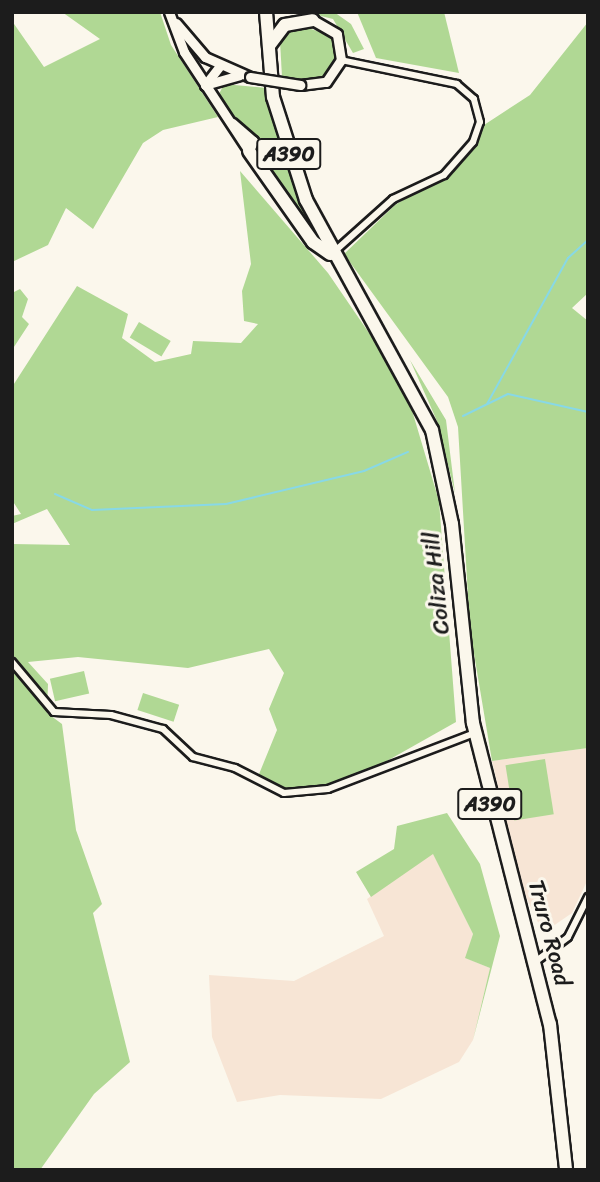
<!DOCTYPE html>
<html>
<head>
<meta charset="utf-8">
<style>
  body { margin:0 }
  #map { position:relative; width:600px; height:1182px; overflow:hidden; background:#fbf7ec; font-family:Sriracha,sans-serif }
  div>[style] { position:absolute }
  .built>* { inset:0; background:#f7e5d5 }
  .green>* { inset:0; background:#b0d894; transform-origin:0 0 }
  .stream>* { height:2px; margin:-1px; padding:0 1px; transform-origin:1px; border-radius:1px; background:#88d8e6 }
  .roads { filter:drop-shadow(2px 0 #1c1c1c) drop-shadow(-2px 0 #1c1c1c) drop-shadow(0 2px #1c1c1c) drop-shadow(0 -2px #1c1c1c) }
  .street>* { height:6px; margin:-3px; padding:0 3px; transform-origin:3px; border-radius:3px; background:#fbf7ec }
  .secondary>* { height:9px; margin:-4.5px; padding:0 4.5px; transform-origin:4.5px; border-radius:4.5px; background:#fbf7ec }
  .highway>* { height:12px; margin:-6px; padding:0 6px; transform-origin:6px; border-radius:6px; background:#fbf7ec }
  .bridges { filter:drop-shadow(2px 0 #1c1c1c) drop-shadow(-2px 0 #1c1c1c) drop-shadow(0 2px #1c1c1c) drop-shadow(0 -2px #1c1c1c) }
  .secondary-bridge>* { height:9px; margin:-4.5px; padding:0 4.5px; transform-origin:4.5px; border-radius:4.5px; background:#fbf7ec }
  span { translate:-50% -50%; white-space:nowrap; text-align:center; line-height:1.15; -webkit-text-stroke:6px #fbf7ec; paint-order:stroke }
  .shield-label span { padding:2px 5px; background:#fbf7ec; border:2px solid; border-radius:5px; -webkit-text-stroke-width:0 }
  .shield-label { font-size:21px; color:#1c1c1c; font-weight:700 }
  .street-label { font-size:23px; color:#1c1c1c }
  .frame { position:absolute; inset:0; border:14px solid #1c1c1c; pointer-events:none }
</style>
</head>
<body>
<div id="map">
  <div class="built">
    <i style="clip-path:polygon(588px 748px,588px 879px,572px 913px,543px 933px,522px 888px,492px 761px)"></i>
    <i style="clip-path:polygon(433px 853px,473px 934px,466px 958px,490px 968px,473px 1040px,459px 1062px,381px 1099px,280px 1095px,237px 1102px,212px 1037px,209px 975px,294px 981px,384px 936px,367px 899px)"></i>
  </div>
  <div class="green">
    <i style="clip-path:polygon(62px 12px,160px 12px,171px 45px,218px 117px,163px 130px,143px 143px,93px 229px,66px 208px,48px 245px,12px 262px,12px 21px,44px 67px,100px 39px)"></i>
    <i style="clip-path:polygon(305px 12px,334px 12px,351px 24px,364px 49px,353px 53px,333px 19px)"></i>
    <i style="clip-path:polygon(357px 12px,444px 12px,459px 73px,376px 58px)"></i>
    <i style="clip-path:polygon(588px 22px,588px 293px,572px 308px,588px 321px,588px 748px,492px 761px,470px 630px,458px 427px,448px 397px,344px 254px,395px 205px,458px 167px,484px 125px,530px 95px)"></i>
    <i style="clip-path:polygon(308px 28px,332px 36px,336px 62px,330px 74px,318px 82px,282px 77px,280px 41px,289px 32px)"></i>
    <i style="clip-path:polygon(224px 84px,267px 88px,277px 133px,318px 242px,218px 96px)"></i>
    <i style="clip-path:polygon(240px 171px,328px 273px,397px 374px,411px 407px,439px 501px,456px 722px,378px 766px,328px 785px,285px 789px,257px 779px,277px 730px,269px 709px,284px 673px,269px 649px,188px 668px,78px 657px,28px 662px,48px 684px,47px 713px,62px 724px,76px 830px,102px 904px,93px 913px,130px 1062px,94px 1094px,40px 1170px,12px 1170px,12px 544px,70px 545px,47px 509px,12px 524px,12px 516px,21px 514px,12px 500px,12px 387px,77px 286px,128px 314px,122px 338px,155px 362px,191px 354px,193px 341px,241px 343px,258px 324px,244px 321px,242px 291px,251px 264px)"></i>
    <i style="clip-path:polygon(20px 289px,28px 299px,22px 317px,29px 324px,12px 350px,12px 293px)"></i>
    <i style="left:139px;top:322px;width:37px;height:18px;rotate:31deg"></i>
    <i style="clip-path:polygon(410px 360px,446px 420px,455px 493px,437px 421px)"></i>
    <i style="left:84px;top:671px;width:23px;height:35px;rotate:77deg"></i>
    <i style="left:143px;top:693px;width:38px;height:18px;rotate:18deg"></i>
    <i style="left:545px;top:759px;width:56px;height:40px;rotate:81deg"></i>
    <i style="clip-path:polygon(447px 813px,480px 864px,500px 936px,473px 1040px,490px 968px,465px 958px,473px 934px,433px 854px,371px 897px,356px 872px,394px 849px,397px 826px)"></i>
  </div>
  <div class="stream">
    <i style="left:487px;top:404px;width:167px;rotate:-61deg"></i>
    <i style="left:568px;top:258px;width:27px;rotate:-42deg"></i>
    <i style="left:463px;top:416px;width:50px;rotate:-26.1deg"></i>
    <i style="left:508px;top:394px;width:82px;rotate:12.7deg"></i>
    <i style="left:55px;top:494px;width:40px;rotate:23.4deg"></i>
    <i style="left:92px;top:510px;width:134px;rotate:-2.6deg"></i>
    <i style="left:226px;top:504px;width:142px;rotate:-13.4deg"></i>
    <i style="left:364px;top:471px;width:48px;rotate:-23.4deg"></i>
  </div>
  <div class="roads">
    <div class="street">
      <i style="left:335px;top:251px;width:78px;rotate:-41.9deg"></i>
      <i style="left:393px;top:199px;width:56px;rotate:-25.2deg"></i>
      <i style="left:444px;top:175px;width:44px;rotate:-48.7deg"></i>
      <i style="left:473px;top:142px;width:21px;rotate:-71deg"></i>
      <i style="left:480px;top:122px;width:24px;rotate:-105deg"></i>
      <i style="left:474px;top:99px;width:23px;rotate:-139deg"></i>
      <i style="left:457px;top:84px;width:118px;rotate:-168.3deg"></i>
      <i style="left:12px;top:662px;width:65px;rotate:50deg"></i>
      <i style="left:54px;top:712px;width:57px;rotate:3deg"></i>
      <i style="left:111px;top:715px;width:54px;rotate:15.1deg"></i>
      <i style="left:163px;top:729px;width:41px;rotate:43deg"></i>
      <i style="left:193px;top:757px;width:43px;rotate:14.7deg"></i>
      <i style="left:235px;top:768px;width:55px;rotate:27deg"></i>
      <i style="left:284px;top:793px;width:44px;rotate:-5.2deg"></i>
      <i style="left:328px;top:789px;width:157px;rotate:-20.9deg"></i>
      <i style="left:535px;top:962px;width:41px;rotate:-37.1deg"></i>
      <i style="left:568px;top:937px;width:45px;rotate:-63.4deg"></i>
    </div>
    <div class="secondary">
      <i style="left:169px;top:12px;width:43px;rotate:69.4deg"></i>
      <i style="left:184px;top:52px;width:118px;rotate:56.7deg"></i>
      <i style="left:249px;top:151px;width:11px;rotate:-68deg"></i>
      <i style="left:253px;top:141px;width:28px;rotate:-139deg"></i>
      <i style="left:176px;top:23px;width:45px;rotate:49.5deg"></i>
      <i style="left:205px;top:57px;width:49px;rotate:24deg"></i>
      <i style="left:205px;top:85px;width:36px;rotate:-16deg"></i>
      <i style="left:205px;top:85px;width:24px;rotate:-52deg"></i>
      <i style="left:300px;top:85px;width:26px;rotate:-7deg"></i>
      <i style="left:326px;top:82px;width:27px;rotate:-56deg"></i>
      <i style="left:341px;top:60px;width:26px;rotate:-99deg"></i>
      <i style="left:337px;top:34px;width:28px;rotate:-150deg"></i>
    </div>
    <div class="highway">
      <i style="left:266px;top:12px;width:85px;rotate:85.3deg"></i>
      <i style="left:273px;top:97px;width:108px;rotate:72.2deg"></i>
      <i style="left:306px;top:200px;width:262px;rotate:61.3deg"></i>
      <i style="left:432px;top:430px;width:96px;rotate:78deg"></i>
      <i style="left:452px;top:524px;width:200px;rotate:84deg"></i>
      <i style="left:473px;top:723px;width:311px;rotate:75.7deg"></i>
      <i style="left:550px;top:1024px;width:147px;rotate:83.7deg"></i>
      <i style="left:269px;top:46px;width:26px;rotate:-53deg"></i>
      <i style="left:285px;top:25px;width:28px;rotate:-10deg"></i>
      <i style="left:249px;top:151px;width:111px;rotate:54.9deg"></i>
      <i style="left:313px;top:242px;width:21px;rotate:35deg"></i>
    </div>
  </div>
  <div class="bridges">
    <div class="secondary-bridge">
      <i style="left:250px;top:77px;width:51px;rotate:9.1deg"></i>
    </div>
  </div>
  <div class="shield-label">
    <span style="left:289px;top:154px">A390</span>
    <span style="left:490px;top:804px">A390</span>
  </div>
  <div class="street-label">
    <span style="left:437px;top:583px;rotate:-96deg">Coliza Hill</span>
    <span style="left:549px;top:933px;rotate:75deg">Truro Road</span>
  </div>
  <div class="frame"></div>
</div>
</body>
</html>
